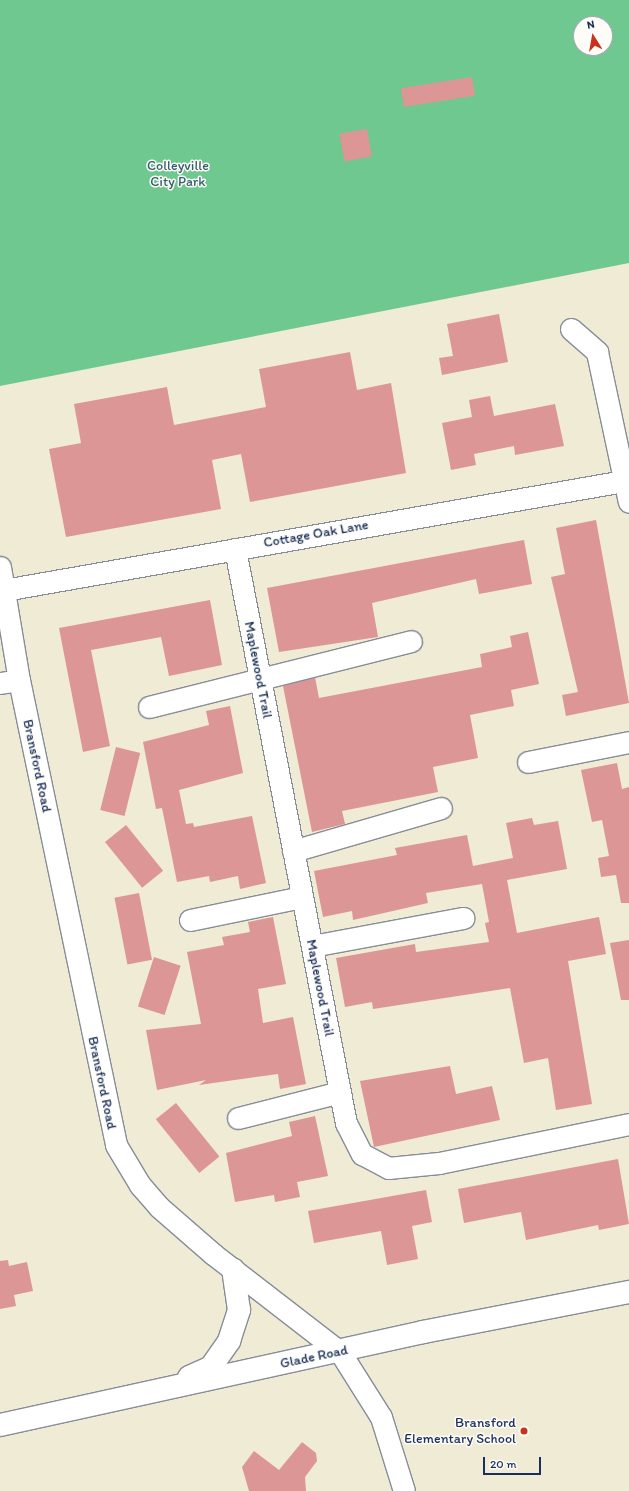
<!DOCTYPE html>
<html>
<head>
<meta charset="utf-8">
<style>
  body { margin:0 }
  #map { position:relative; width:629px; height:1491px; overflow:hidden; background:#f0ebd4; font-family:Itim,sans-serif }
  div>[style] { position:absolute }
  .green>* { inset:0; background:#6fc88f }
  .building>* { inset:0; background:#dc9695; transform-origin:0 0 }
  .roads { filter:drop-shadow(1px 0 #868d99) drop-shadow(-1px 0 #868d99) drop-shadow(0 1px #868d99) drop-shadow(0 -1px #868d99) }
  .minor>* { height:21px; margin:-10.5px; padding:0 10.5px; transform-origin:10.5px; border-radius:10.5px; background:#fff }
  .major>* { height:22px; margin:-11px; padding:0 11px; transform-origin:11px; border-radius:11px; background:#fff }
  .dots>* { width:11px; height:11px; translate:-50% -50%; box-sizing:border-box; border:2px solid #fdfcf7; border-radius:50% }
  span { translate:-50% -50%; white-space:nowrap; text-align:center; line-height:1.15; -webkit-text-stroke:3px #fdfcf7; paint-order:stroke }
  .park-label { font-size:14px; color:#345d6d }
  .street-label { font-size:14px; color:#1b2f5e }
  .poi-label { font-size:14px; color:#1b2f5e }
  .right { translate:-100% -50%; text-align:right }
  .north { position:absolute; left:573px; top:16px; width:40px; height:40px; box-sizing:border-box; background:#fdfcf7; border:1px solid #a3aaba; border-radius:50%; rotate:349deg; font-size:11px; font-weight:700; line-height:16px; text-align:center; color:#1b2f5e }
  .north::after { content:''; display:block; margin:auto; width:14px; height:18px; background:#c8321e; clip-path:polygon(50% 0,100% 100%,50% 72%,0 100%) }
  .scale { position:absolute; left:483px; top:1457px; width:58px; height:18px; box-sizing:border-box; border:2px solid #1b2f5e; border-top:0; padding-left:5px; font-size:12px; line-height:14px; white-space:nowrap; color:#1b2f5e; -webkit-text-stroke:3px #fdfcf7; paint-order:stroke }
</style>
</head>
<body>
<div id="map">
  <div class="green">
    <i style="clip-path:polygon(evenodd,0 0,629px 0,629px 263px,0 386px,0 0,581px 24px,605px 24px,605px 48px,581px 48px,581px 24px)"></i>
  </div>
  <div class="building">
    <i style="left:472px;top:77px;width:19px;height:72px;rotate:81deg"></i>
    <i style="left:367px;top:129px;width:28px;height:28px;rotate:80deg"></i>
    <i style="clip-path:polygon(499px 314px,508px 362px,442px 375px,439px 358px,453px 356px,447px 324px)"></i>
    <i style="clip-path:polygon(350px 352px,357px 390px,391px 383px,406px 473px,250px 502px,241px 454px,212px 460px,221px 509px,66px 537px,49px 449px,81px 443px,74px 404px,167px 387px,174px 425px,266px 407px,259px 369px)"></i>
    <i style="clip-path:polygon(490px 396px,494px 416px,555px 404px,564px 446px,515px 455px,514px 446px,474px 454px,476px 465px,451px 470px,442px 423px,472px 417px,469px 400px)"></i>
    <i style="clip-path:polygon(596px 520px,629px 703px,566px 716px,562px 695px,578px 692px,551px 577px,565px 574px,556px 528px)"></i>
    <i style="clip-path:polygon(524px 540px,532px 584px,479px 594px,476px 579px,372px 603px,378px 637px,279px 652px,267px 588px)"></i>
    <i style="clip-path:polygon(210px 600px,222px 665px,169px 676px,161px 637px,91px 650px,110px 746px,83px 752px,59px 628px)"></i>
    <i style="clip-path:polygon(528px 632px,539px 684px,511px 690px,514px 706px,470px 715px,478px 758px,433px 767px,438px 792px,342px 811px,345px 824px,312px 832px,283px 686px,315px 677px,319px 698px,482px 667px,480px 654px,512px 647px,510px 636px)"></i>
    <i style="clip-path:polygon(230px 706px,243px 773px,179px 790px,186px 824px,193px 823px,194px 827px,252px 816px,266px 883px,240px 889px,238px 876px,210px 882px,209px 876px,177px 882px,162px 808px,156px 809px,143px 742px,209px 725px,206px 711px)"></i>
    <i style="left:116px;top:747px;width:25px;height:65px;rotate:14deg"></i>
    <i style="clip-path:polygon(617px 763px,622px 789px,629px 787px,629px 903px,621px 903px,616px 875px,601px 877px,598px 858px,609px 856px,602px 820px,592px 822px,581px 770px)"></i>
    <i style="clip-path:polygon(532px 818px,534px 825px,558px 821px,567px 869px,507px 880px,517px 933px,599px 917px,606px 954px,568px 961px,592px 1104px,556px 1110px,548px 1058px,524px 1063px,510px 988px,373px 1009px,372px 1002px,345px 1007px,336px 958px,415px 944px,416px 952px,489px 942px,485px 923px,489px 922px,482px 884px,426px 893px,428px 903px,353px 920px,352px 911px,323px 917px,314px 871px,397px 855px,395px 848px,467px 835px,473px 866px,513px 858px,506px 823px)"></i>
    <i style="left:126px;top:825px;width:59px;height:27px;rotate:51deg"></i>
    <i style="left:139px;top:893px;width:68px;height:25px;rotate:79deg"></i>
    <i style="clip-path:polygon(273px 917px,286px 984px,258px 989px,263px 1023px,293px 1017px,306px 1084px,280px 1089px,278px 1074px,199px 1085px,206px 1080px,157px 1090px,146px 1030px,201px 1024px,187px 952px,224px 945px,222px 937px,250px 932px,248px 922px)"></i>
    <i style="clip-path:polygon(629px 940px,629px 1000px,621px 1000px,610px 943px)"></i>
    <i style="left:154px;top:957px;width:28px;height:52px;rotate:18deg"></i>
    <i style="clip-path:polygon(450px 1066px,456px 1094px,492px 1086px,500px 1120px,374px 1147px,360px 1081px)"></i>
    <i style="left:176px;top:1103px;width:69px;height:26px;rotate:51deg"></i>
    <i style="clip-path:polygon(315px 1116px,328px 1176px,297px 1182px,300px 1197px,275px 1202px,274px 1195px,235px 1202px,226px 1153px,292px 1136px,289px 1122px)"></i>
    <i style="clip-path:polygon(618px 1159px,629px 1224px,599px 1230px,598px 1225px,526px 1240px,521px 1212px,464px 1223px,458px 1189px)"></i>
    <i style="clip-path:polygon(426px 1190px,432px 1222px,412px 1226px,418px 1259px,387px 1265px,381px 1231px,314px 1243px,308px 1211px)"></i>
    <i style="clip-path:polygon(8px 1260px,9px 1266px,27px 1262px,33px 1291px,14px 1295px,16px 1306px,0 1309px,0 1261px)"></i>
    <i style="clip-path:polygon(302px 1442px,316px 1453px,317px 1461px,305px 1477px,306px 1491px,249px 1491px,242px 1467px,254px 1451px,279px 1470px)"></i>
  </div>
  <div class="roads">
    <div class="minor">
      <i style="left:571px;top:329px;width:35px;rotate:41deg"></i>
      <i style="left:597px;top:352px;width:153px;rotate:78deg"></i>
      <i style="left:235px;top:549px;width:585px;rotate:79.06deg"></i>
      <i style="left:346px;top:1123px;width:35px;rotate:63deg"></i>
      <i style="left:362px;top:1154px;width:30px;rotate:28deg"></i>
      <i style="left:388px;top:1168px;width:51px;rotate:-5.6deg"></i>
      <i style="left:439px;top:1163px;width:194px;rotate:-11.6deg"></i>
      <i style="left:0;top:567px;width:115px;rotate:80.5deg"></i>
      <i style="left:19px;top:680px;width:475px;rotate:78.2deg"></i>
      <i style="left:116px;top:1145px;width:47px;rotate:59deg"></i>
      <i style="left:140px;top:1185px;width:29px;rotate:49deg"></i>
      <i style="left:159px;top:1207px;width:72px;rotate:41deg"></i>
      <i style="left:213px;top:1254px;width:160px;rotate:37.7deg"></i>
      <i style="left:340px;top:1352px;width:77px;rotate:57.8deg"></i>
      <i style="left:381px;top:1417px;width:77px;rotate:72.7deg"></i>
      <i style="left:4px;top:590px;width:635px;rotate:-9.98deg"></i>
      <i style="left:0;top:683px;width:19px;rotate:-9deg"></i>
      <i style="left:149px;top:707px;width:270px;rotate:-14.1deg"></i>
      <i style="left:528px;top:762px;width:103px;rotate:-11.2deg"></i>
      <i style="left:293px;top:851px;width:154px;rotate:-16.2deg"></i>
      <i style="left:190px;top:920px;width:114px;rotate:-11.6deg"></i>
      <i style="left:312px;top:946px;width:154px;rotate:-10.5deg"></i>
      <i style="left:238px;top:1118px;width:105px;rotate:-14.3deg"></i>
    </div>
    <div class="major">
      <i style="left:189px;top:1377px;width:24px;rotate:-24deg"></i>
      <i style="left:211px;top:1367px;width:32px;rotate:-55deg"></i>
      <i style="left:229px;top:1341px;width:33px;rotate:-72deg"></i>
      <i style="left:239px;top:1310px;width:41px;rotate:-98.3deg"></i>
      <i style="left:0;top:1425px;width:433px;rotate:-12.4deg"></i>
      <i style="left:423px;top:1332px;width:210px;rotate:-11deg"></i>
    </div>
  </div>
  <div class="dots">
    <i style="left:524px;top:1431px;background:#c8321e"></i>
  </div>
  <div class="park-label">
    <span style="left:178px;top:174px">Colleyville<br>City Park</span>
  </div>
  <div class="street-label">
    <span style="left:316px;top:534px;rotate:-10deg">Cottage Oak Lane</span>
    <span style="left:258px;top:670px;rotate:79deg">Maplewood Trail</span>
    <span style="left:37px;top:766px;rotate:78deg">Bransford Road</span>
    <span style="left:320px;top:988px;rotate:79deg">Maplewood Trail</span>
    <span style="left:102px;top:1083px;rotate:78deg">Bransford Road</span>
    <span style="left:314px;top:1357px;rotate:-12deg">Glade Road</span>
  </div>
  <div class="poi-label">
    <span class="right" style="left:516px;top:1431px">Bransford<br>Elementary School</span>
  </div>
  <div class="north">N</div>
  <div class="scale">20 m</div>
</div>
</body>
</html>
